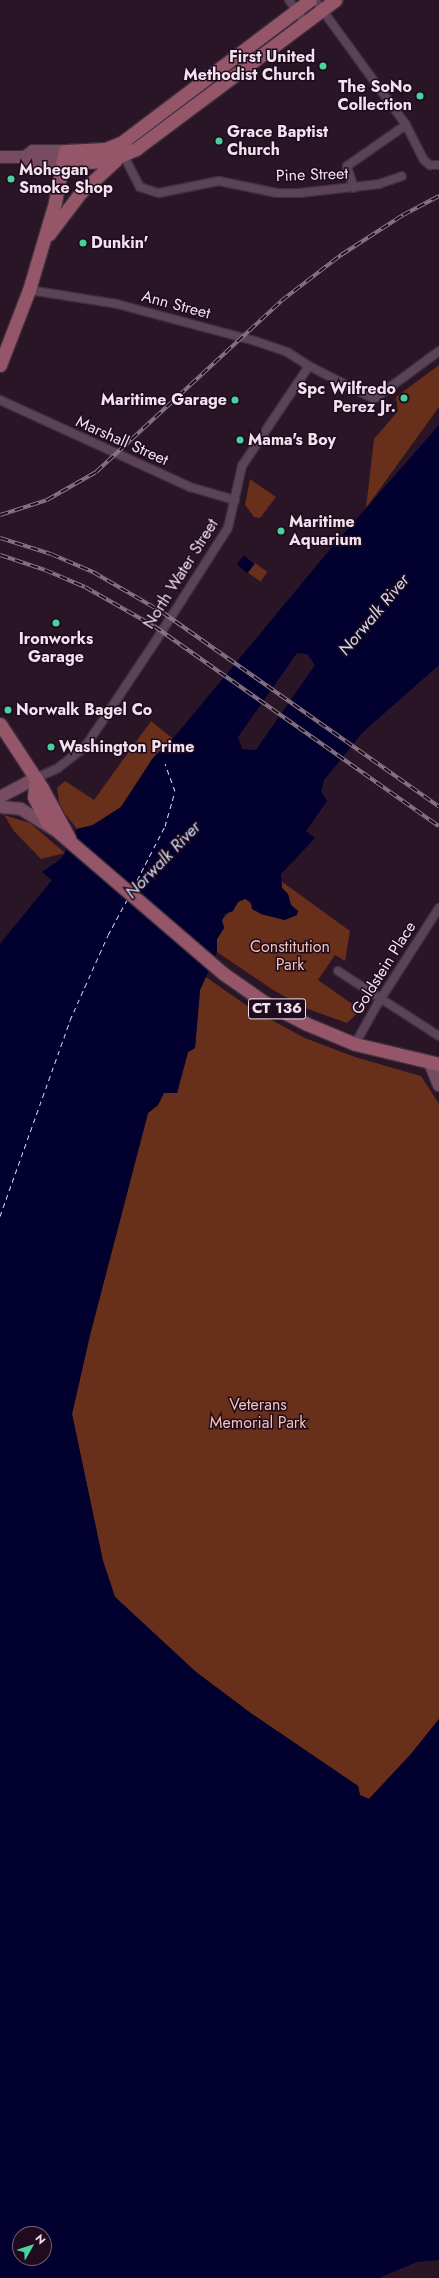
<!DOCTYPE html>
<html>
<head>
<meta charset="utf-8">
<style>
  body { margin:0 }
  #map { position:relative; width:439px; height:2278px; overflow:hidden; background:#291526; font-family:Jost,sans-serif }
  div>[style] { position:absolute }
  .green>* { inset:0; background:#682f1a; transform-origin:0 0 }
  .water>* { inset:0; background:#01002e; transform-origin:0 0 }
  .pier>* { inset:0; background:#291526 }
  .ferry>* { height:1px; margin-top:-0.5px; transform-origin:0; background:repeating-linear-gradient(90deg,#d0daee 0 5px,transparent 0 9px) }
  .roads { filter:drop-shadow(1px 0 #3e2f3c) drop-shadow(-1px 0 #3e2f3c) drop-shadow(0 1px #3e2f3c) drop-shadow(0 -1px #3e2f3c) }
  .street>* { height:8px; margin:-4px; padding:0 4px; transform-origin:4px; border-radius:4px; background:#5b4256 }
  .secondary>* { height:12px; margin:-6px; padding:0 6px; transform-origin:6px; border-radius:6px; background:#784c60 }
  .primary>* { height:13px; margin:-6.5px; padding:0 6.5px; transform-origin:6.5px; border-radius:6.5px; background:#96566a }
  .rail>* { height:4px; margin-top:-2px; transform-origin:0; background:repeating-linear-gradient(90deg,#1f0b1d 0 8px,#8a7887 0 16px); box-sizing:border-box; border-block:1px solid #8a7887 }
  .dots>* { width:11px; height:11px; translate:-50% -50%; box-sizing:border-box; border:2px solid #1f0b1d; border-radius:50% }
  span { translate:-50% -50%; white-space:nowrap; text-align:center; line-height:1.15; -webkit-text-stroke:3px #1f0b1d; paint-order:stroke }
  .shield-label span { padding:1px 3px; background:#1f0b1d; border:1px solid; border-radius:3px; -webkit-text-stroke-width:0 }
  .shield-label { font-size:15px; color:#f1e2ee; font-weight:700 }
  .poi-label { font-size:16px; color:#f1e2ee; font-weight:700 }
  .right { translate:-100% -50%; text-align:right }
  .left { translate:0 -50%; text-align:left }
  .street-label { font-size:16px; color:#f1e2ee }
  .park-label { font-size:16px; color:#f4c4b4 }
  .water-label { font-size:17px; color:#d0daee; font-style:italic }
  .north { position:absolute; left:12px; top:2226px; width:40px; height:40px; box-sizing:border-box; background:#1f0b1d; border:1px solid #736171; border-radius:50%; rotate:51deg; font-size:11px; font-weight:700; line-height:16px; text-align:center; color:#f1e2ee }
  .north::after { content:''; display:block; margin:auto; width:14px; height:18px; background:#46d49e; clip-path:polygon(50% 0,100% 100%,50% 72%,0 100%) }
</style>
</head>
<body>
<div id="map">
  <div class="green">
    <i style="clip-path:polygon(439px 365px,439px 407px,366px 508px,374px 439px,398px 411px,396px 397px)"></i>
    <i style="clip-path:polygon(250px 479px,276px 497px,260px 518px,254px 517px,245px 505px)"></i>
    <i style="left:244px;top:555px;width:29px;height:12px;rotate:36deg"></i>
    <i style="clip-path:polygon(151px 721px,172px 738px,153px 758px,121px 807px,93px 825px,77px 829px,60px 807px,57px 788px,65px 781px,94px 800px)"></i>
    <i style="clip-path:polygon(4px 815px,30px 823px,65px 853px,41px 859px,14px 831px)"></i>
    <i style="clip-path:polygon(281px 881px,350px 931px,345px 961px,335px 955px,318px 980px,358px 1008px,360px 1011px,347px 1023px,308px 1009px,273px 990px,217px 952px,217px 939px,224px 928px,222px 920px,238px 902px,245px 898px,261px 914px,285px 920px,298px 911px,291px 905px,288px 894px,282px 888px)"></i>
    <i style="clip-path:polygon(206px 977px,253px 1010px,305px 1038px,355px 1057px,421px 1076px,439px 1104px,439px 1719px,411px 1754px,369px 1799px,360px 1795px,358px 1786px,252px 1714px,196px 1672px,115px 1597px,103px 1561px,72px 1414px,90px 1335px,148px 1113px,158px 1105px,164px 1093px,177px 1093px,188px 1052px,195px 1048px,200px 990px)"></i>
  </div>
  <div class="water">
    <i style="clip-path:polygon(evenodd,439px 425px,439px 665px,363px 732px,324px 780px,321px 791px,327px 801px,306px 831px,315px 838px,281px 874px,282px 888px,288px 894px,291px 905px,298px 911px,297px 915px,285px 920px,261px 914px,252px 909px,251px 902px,245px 899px,238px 902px,233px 911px,225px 914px,222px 920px,224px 928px,217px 939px,217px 952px,200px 990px,195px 1048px,188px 1052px,177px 1093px,164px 1093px,158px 1105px,148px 1113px,90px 1335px,72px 1414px,103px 1561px,115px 1597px,196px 1672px,252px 1714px,358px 1786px,360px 1795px,369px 1799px,411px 1754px,439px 1719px,439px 2260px,417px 2262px,379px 2278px,0 2278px,0 944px,52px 880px,42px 872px,62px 858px,77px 829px,93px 825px,121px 807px,153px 758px,171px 741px,332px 547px,439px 425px,20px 2234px,44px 2234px,44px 2258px,20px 2258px,20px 2234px)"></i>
    <i style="left:244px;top:555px;width:14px;height:12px;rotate:39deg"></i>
  </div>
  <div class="pier">
    <i style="clip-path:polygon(297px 653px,307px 654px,315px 665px,256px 750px,242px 749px,238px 737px)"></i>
  </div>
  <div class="ferry">
    <i style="left:133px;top:888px;width:70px;rotate:-62.7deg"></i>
    <i style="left:165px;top:826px;width:36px;rotate:-74deg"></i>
    <i style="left:175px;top:791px;width:29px;rotate:-110deg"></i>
    <i style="left:0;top:1216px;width:208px;rotate:-70.3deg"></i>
    <i style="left:70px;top:1020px;width:93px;rotate:-65.9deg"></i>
    <i style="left:108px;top:935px;width:42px;rotate:-61.6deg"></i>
  </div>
  <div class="roads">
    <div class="street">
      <i style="left:289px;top:0;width:27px;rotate:54deg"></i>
      <i style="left:315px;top:0;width:155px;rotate:53.9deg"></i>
      <i style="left:406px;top:125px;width:39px;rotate:63deg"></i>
      <i style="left:424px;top:160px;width:8px;rotate:40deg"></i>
      <i style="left:430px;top:165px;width:9px"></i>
      <i style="left:124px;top:156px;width:35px;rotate:63deg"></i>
      <i style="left:140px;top:187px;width:20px;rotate:18deg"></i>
      <i style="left:159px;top:193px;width:61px;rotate:-11.3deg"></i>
      <i style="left:219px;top:181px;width:59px;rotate:11.7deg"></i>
      <i style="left:277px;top:193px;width:23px"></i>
      <i style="left:300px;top:193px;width:80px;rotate:-6.5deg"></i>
      <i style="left:379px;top:184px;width:24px;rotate:-19deg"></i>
      <i style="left:354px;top:188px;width:23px;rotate:-108deg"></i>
      <i style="left:347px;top:166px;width:72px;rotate:-34.8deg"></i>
      <i style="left:29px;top:290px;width:89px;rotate:9deg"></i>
      <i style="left:117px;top:304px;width:143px;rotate:15deg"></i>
      <i style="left:255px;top:341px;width:34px;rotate:19deg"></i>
      <i style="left:287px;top:352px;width:26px;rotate:32deg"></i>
      <i style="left:309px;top:366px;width:73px;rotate:26.9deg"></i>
      <i style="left:374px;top:399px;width:81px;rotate:-36.4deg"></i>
      <i style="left:0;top:400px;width:209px;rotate:24.6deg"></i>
      <i style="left:190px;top:487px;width:47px;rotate:16.1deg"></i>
      <i style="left:36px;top:778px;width:24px;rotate:-24deg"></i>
      <i style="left:58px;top:768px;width:34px;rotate:-38deg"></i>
      <i style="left:85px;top:747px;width:126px;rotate:-56.3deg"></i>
      <i style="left:155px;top:642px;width:135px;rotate:-57.4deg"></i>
      <i style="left:228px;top:528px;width:64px;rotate:-77.3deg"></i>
      <i style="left:242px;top:466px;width:120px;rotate:-56.2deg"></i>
      <i style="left:338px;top:971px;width:120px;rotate:32.8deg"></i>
      <i style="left:355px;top:1044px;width:47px;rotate:-60.7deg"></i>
      <i style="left:378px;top:1003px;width:113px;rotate:-57.3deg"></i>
    </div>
    <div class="secondary">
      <i style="left:0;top:157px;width:25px"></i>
      <i style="left:25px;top:157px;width:10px;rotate:-37deg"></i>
      <i style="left:33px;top:151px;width:32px"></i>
      <i style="left:25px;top:157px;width:9px;rotate:36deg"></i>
      <i style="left:32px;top:162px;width:30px;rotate:2deg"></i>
      <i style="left:0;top:797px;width:41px;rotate:-27.8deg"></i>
      <i style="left:0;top:807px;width:21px;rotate:5deg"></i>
      <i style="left:21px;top:809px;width:38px;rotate:32deg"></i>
      <i style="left:430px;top:1063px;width:24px;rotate:68deg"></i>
    </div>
    <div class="primary">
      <i style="left:62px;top:163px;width:47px;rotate:-2.4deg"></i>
      <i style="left:109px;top:161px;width:30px;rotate:-24deg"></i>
      <i style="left:136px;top:149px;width:249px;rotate:-36.8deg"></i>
      <i style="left:49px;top:234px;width:53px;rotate:-52.7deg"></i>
      <i style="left:81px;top:192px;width:47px;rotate:-42.4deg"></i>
      <i style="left:0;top:365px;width:80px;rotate:-68.9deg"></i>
      <i style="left:29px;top:290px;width:92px;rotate:-73.5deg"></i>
      <i style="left:55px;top:202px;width:52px;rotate:-78.9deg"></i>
      <i style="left:65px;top:151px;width:40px;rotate:-2.9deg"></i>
      <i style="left:105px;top:149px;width:17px;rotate:-21deg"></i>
      <i style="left:121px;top:143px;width:237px;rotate:-37.1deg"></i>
      <i style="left:0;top:724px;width:77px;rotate:56.7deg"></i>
      <i style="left:42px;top:788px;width:57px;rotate:61.6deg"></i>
      <i style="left:36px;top:778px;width:19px;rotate:96deg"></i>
      <i style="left:34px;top:797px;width:28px;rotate:63deg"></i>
      <i style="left:47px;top:822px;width:233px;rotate:40.7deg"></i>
      <i style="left:224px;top:974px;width:49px;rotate:35deg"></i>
      <i style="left:264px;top:1002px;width:48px;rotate:27.1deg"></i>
      <i style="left:307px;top:1024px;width:52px;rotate:22.6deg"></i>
      <i style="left:355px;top:1044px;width:86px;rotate:13.4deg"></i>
    </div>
  </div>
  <div class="rail">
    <i style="left:0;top:515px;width:49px;rotate:-17.7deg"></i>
    <i style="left:47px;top:500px;width:56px;rotate:-29.7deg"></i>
    <i style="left:96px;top:472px;width:252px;rotate:-42.7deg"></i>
    <i style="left:281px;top:301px;width:76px;rotate:-37.5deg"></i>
    <i style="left:341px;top:255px;width:74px;rotate:-32.8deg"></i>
    <i style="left:403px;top:215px;width:41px;rotate:-27.8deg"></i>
    <i style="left:0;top:538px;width:53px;rotate:17.4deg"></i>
    <i style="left:51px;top:554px;width:46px;rotate:23.2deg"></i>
    <i style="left:93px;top:572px;width:80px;rotate:30.1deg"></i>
    <i style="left:162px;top:612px;width:339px;rotate:35.1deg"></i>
    <i style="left:0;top:555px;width:47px;rotate:18.4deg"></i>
    <i style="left:45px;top:570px;width:43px;rotate:23deg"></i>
    <i style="left:85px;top:587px;width:79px;rotate:29.5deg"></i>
    <i style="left:154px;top:626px;width:348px;rotate:35.1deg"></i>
  </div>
  <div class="dots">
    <i style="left:323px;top:66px;background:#46d49e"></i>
    <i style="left:420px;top:96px;background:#46d49e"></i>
    <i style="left:219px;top:141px;background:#46d49e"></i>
    <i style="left:11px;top:179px;background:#46d49e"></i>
    <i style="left:83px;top:243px;background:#46d49e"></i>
    <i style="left:404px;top:398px;background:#46d49e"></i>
    <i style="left:235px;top:400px;background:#46d49e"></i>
    <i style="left:240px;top:440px;background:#46d49e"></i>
    <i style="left:281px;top:531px;background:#46d49e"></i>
    <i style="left:56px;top:623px;background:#46d49e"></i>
    <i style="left:8px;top:710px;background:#46d49e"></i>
    <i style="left:51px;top:747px;background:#46d49e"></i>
  </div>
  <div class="shield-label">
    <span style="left:277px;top:1009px">CT 136</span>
  </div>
  <div class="poi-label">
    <span class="right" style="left:315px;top:66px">First United<br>Methodist Church</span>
    <span class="right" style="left:412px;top:96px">The SoNo<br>Collection</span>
    <span class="left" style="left:227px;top:141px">Grace Baptist<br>Church</span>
    <span class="left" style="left:19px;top:179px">Mohegan<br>Smoke Shop</span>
    <span class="left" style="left:91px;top:243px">Dunkin'</span>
    <span class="right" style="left:396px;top:398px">Spc Wilfredo<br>Perez Jr.</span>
    <span class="right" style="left:227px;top:400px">Maritime Garage</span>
    <span class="left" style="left:248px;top:440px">Mama's Boy</span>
    <span class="left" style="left:289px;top:531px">Maritime<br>Aquarium</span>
    <span style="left:56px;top:648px">Ironworks<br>Garage</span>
    <span class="left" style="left:16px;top:710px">Norwalk Bagel Co</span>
    <span class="left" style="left:59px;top:747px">Washington Prime</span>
  </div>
  <div class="street-label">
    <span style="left:312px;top:175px;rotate:-2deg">Pine Street</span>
    <span style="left:176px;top:305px;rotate:15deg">Ann Street</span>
    <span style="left:122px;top:441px;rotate:24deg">Marshall Street</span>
    <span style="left:181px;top:574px;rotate:-58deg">North Water Street</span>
    <span style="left:384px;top:968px;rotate:-58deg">Goldstein Place</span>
  </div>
  <div class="park-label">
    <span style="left:290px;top:956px">Constitution<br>Park</span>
    <span style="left:258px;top:1414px">Veterans<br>Memorial Park</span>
  </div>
  <div class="water-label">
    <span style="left:374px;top:615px;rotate:-50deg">Norwalk River</span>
    <span style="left:163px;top:860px;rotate:-46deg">Norwalk River</span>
  </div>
  <div class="north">N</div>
</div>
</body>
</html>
